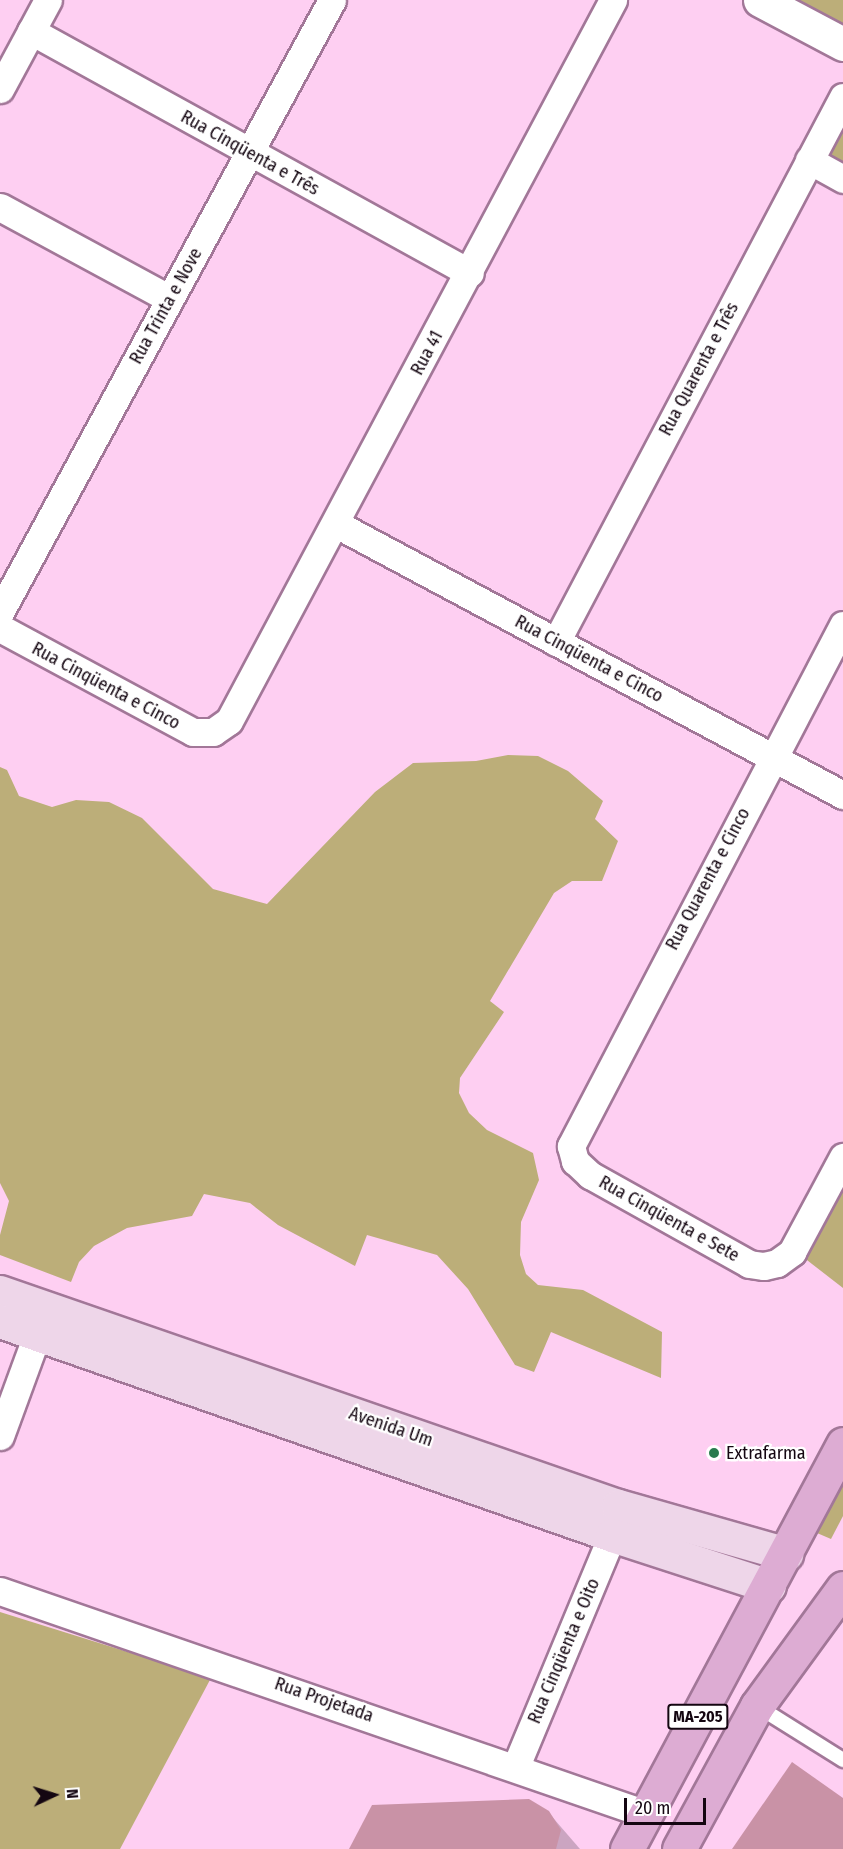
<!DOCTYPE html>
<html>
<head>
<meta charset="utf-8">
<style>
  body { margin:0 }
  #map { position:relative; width:843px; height:1849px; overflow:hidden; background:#fecff2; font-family:"Fira Sans Condensed",sans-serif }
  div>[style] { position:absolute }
  .green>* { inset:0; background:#bcae79 }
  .shadow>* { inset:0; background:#0003 }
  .building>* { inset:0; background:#c992a6 }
  .roads { filter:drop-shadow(2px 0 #a27798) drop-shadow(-2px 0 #a27798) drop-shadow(0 2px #a27798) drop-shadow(0 -2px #a27798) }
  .service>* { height:14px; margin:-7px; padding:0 7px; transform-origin:7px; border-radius:7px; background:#fff }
  .minor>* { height:27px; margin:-13.5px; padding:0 13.5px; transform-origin:13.5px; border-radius:13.5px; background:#fff }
  .tertiary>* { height:33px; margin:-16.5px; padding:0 16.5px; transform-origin:16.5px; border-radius:16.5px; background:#fff }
  .secondary>* { height:33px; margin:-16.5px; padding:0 16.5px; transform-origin:16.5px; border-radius:16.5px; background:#eed6e9 }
  .primary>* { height:33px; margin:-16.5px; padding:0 16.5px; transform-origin:16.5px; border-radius:16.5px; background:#ddacd3 }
  .dots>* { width:16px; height:16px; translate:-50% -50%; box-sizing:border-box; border:3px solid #fff; border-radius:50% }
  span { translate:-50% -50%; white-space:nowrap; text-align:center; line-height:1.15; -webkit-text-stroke:4.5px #fff; paint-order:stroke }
  .shield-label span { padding:2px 4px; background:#fff; border:2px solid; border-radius:4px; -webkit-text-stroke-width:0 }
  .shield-label { font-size:16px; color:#140611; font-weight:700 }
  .street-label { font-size:18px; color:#140611 }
  .poi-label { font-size:18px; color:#140611 }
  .left { translate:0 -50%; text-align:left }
  .north { position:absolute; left:24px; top:1765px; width:60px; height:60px; -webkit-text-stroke:4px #fff; paint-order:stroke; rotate:86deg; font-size:16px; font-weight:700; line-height:24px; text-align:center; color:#140611 }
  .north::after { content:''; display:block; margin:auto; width:21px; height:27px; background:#140611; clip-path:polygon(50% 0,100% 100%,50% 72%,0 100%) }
  .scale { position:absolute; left:624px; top:1798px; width:82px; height:27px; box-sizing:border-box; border:3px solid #140611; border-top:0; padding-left:8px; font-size:18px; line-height:21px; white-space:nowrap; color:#140611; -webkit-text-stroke:4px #fff; paint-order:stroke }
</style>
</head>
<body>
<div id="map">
  <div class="green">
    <i style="clip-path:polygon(797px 0,843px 0,843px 25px)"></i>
    <i style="clip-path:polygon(843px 120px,843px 163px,826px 152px)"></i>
    <i style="clip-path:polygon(508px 755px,538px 756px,568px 771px,603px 801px,595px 819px,618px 841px,602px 881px,572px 881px,554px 893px,490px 1001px,504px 1012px,460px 1078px,459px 1093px,469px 1113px,487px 1130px,533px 1153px,539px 1180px,521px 1222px,520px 1255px,526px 1274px,538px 1285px,583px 1290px,662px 1332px,661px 1378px,551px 1332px,534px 1372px,515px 1365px,468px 1289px,437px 1255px,367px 1235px,355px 1266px,278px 1225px,250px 1203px,204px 1194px,192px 1216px,127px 1228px,94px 1246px,79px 1262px,71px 1282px,0 1255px,0 1235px,9px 1201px,0 1183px,0 767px,7px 770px,19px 796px,52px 807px,76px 800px,109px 802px,142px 818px,213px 889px,267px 904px,375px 792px,413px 763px,476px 761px)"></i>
    <i style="clip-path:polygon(843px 1183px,843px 1288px,803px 1257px)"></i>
    <i style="clip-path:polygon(843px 1467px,843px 1516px,831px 1539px,810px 1530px)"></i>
    <i style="clip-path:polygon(0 1612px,211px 1678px,120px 1849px,0 1849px)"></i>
  </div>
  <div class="shadow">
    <i style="clip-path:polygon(548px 1812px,580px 1849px,351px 1849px)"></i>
  </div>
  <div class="building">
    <i style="clip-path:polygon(792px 1762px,843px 1798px,843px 1849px,732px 1849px)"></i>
    <i style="clip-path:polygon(529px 1799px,549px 1811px,561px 1830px,556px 1849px,349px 1849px,372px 1805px)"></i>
  </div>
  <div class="roads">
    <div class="service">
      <i style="left:757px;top:1706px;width:102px;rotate:32.1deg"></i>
    </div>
    <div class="minor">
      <i style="left:31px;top:31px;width:501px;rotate:28.87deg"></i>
      <i style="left:0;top:89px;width:101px;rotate:-61.7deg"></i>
      <i style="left:809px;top:160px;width:39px;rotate:29deg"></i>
      <i style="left:0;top:207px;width:193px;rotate:28.4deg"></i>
      <i style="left:336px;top:524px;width:575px;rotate:28.13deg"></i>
      <i style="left:0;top:612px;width:696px;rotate:-61.52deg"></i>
      <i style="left:843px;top:625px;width:588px;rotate:117.57deg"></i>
      <i style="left:571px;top:1146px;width:16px;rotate:75deg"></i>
      <i style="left:575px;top:1161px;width:21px;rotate:43deg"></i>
      <i style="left:590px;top:1175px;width:182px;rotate:29.2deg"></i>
      <i style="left:749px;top:1264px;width:15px;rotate:8deg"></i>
      <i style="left:764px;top:1266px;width:13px;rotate:-13deg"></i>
      <i style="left:777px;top:1263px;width:19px;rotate:-36deg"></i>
      <i style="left:792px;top:1252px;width:108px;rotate:-61.8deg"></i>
      <i style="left:0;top:628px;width:219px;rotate:28.3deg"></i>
      <i style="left:193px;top:732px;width:20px"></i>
      <i style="left:213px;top:732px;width:19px;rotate:-35deg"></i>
      <i style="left:229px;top:721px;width:817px;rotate:-61.96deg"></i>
      <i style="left:556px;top:642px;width:616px;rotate:-62.23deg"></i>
      <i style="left:0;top:1436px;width:128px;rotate:-69.9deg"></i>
      <i style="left:0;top:1591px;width:683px;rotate:19.04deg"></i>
      <i style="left:516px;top:1766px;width:250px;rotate:-67.4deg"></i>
    </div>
    <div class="tertiary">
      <i style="left:760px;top:0;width:94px;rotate:27.9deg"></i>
    </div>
    <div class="secondary">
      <i style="left:0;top:1292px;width:654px;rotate:19.1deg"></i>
      <i style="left:618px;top:1506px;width:175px;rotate:15.9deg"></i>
      <i style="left:0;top:1321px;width:648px;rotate:19.27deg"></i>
      <i style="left:612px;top:1535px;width:165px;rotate:18deg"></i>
    </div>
    <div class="primary">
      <i style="left:627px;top:1849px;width:459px;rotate:-61.9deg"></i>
      <i style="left:679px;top:1849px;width:163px;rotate:-61.4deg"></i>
      <i style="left:757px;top:1706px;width:146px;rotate:-53.9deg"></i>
    </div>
  </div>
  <div class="dots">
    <i style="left:714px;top:1453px;background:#287b4d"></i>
  </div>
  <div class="shield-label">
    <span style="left:698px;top:1717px">MA-205</span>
  </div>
  <div class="street-label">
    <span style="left:250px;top:153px;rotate:29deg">Rua Cinqüenta e Três</span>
    <span style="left:166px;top:306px;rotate:-61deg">Rua Trinta e Nove</span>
    <span style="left:427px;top:353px;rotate:-62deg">Rua 41</span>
    <span style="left:699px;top:369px;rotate:-62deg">Rua Quarenta e Três</span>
    <span style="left:589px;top:659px;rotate:28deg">Rua Cinqüenta e Cinco</span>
    <span style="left:106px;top:686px;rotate:28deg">Rua Cinqüenta e Cinco</span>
    <span style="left:708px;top:879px;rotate:-62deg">Rua Quarenta e Cinco</span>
    <span style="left:669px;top:1219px;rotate:29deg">Rua Cinqüenta e Sete</span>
    <span style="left:391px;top:1427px;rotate:19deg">Avenida Um</span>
    <span style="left:564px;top:1651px;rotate:-67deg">Rua Cinqüenta e Oito</span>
    <span style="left:324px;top:1700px;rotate:19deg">Rua Projetada</span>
  </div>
  <div class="poi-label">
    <span class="left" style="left:726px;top:1453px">Extrafarma</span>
  </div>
  <div class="north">N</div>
  <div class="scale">20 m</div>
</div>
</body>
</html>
